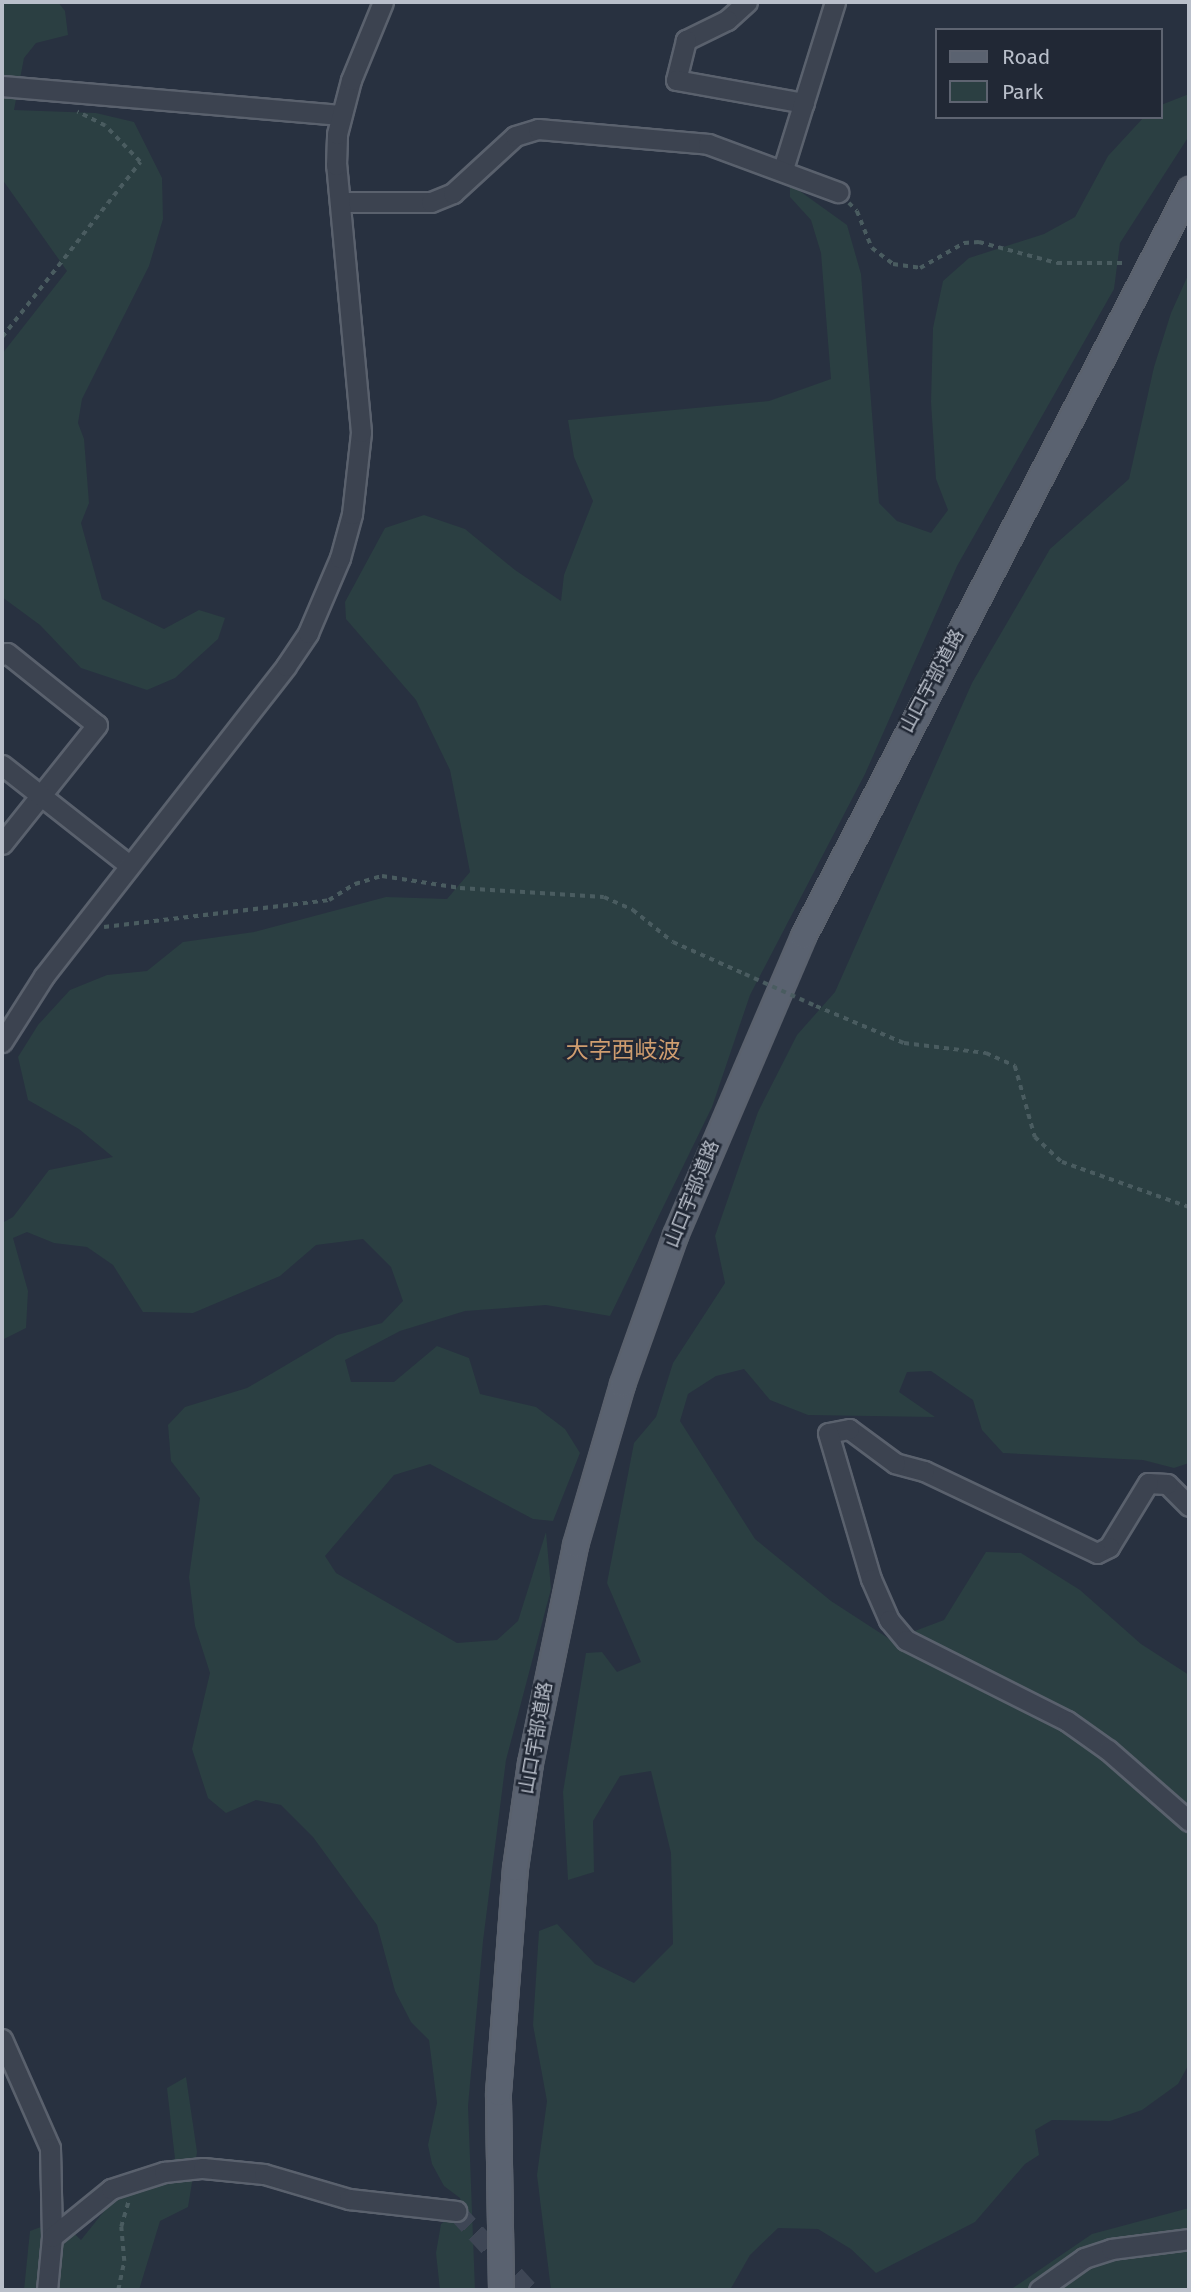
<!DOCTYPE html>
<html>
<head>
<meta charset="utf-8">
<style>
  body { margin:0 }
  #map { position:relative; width:1191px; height:2292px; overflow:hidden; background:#283140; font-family:"Fira Sans","Noto Sans JP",sans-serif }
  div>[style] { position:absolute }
  .green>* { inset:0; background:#2b3f42 }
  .minor-tunnel>* { height:19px; margin-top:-9.5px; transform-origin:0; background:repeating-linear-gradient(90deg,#3e4655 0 19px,transparent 0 29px) }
  .path>* { height:3.5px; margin-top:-1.75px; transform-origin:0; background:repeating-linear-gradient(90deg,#4a5c60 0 5px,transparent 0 10px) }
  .roads { filter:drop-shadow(2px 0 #5a616d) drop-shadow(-2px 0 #5a616d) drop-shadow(0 2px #5a616d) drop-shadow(0 -2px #5a616d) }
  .minor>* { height:19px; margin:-9.5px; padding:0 9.5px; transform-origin:9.5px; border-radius:9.5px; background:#3c4350 }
  .major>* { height:23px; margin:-11.5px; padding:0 11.5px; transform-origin:11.5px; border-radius:11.5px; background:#5a6270 }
  .path-bridge>* { height:3.5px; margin-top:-1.75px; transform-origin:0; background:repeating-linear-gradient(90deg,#4a5c60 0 5px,transparent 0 10px) }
  span { translate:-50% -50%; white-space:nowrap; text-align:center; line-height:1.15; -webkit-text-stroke:5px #212835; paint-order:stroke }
  .street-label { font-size:19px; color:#b9bfca }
  .quarter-label { font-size:23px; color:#cf9d6f }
  .frame { position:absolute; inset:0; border:4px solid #b9bfca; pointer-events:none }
  .legend { position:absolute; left:935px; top:28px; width:228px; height:91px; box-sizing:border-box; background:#212835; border:2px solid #5e6471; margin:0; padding:9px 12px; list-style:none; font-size:21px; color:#b9bfca }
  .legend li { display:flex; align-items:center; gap:14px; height:35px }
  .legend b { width:35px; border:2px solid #5e6471 }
</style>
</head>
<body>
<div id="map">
  <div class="green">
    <i style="clip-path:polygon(2px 2px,58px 2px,65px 11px,68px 35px,36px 43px,24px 58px,14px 110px,96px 113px,134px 122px,162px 178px,163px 219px,149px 266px,82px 399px,78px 423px,84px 439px,89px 503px,81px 523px,102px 599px,164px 629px,199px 610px,225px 618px,218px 639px,175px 678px,147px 690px,81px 668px,40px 625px,2px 597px,2px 354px,67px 271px,2px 179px)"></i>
    <i style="clip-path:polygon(1189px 94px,1189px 136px,1120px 243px,1114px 289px,957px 566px,865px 774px,750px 995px,712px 1107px,610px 1316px,546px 1305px,465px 1311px,400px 1331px,345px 1360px,351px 1382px,394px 1382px,437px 1346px,469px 1358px,480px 1394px,536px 1407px,565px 1429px,580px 1453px,553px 1521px,533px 1519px,430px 1464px,394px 1475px,325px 1556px,336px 1573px,457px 1643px,497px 1640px,518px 1621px,546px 1532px,551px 1589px,506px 1760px,483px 1941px,468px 2106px,475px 2290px,440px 2290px,436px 2253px,441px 2224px,463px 2208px,460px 2198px,444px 2186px,432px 2164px,428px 2145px,437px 2103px,429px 2040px,411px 2022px,395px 1991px,377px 1925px,313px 1837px,281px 1805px,256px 1800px,226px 1813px,208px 1798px,192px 1749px,210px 1673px,195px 1626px,189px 1577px,200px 1498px,171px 1461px,168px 1425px,185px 1407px,247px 1388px,337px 1335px,382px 1323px,403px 1301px,391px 1267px,363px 1239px,316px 1245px,280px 1276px,193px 1313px,143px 1312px,113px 1265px,87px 1247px,54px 1243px,27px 1232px,13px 1238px,28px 1291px,26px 1328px,2px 1340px,2px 1223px,13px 1217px,49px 1170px,113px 1157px,79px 1129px,28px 1100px,18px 1057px,38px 1025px,70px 990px,107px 975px,147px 971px,183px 942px,254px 932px,386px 897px,447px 899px,470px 872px,450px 770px,416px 700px,346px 619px,345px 602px,385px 528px,424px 515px,465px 529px,515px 570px,561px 601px,564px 575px,593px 501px,574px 457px,568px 420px,769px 401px,831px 379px,821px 253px,811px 220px,790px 197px,790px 184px,847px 225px,861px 274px,879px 503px,897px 521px,931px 533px,948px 510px,936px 479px,931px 402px,933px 328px,943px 281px,969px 258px,1044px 234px,1075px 217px,1108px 156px,1144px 117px,1161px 117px,1161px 105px)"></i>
    <i style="clip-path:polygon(1189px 273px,1189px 1463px,1174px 1468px,1143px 1460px,1003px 1453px,982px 1430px,973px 1400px,931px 1371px,907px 1372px,899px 1392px,935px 1417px,808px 1415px,770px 1400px,744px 1369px,716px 1376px,688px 1394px,680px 1421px,755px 1539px,831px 1601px,891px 1640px,944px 1620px,986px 1552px,1021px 1553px,1080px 1590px,1141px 1644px,1189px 1675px,1189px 2064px,1178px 2084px,1142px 2110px,1110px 2121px,1052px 2120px,1035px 2130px,1039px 2155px,1025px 2164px,975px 2222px,876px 2273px,851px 2249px,818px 2229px,778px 2228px,750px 2255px,730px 2290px,551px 2290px,537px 2175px,547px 2101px,533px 2025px,539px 1931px,557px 1924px,595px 1964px,634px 1983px,673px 1944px,671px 1853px,651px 1771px,620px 1776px,593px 1821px,594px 1872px,568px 1880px,563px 1792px,586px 1653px,602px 1652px,617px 1672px,641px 1662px,607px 1583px,634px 1443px,656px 1417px,673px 1363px,725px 1283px,715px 1236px,758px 1112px,797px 1035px,835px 992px,972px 683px,1050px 549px,1129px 479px,1154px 367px,1171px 313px)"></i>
    <i style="clip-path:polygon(186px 2077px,197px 2152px,188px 2207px,160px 2221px,139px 2290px,24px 2290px,30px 2231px,60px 2220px,81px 2240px,137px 2170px,175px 2159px,167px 2088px)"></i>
    <i style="clip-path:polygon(1189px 2208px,1189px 2290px,1010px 2290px,1092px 2234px)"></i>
  </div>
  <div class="minor-tunnel">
    <i style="left:456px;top:2211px;width:108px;rotate:47.3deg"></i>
  </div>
  <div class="path">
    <i style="left:1188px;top:2px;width:1px"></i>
    <i style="left:849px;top:203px;width:11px;rotate:45deg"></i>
    <i style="left:857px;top:211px;width:40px;rotate:68deg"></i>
    <i style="left:872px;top:248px;width:26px;rotate:37deg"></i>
    <i style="left:893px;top:264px;width:27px;rotate:8deg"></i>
    <i style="left:920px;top:268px;width:51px;rotate:-29.6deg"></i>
    <i style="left:964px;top:243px;width:15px;rotate:-4deg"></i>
    <i style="left:979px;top:242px;width:81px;rotate:15.1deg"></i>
    <i style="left:1057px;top:263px;width:66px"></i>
    <i style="left:2px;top:337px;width:223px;rotate:-51.7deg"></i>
    <i style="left:140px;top:162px;width:50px;rotate:-134.2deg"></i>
    <i style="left:105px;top:126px;width:31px;rotate:-153deg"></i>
    <i style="left:104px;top:927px;width:227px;rotate:-6.8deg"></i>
    <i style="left:329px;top:900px;width:31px;rotate:-32deg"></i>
    <i style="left:355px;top:884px;width:28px;rotate:-17deg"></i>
    <i style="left:382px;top:876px;width:79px;rotate:8.7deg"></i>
    <i style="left:460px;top:888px;width:144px;rotate:3.6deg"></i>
    <i style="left:604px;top:897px;width:32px;rotate:24deg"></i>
    <i style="left:633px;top:910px;width:51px;rotate:38.7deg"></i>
    <i style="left:673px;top:942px;width:79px;rotate:24deg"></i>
    <i style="left:816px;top:1006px;width:95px;rotate:22.8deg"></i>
    <i style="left:904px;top:1043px;width:83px;rotate:7deg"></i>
    <i style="left:986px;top:1053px;width:32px;rotate:24deg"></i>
    <i style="left:1015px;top:1066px;width:74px;rotate:74.3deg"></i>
    <i style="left:1035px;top:1137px;width:37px;rotate:43deg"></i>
    <i style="left:1062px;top:1162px;width:135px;rotate:19.5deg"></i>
    <i style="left:118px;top:2290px;width:30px;rotate:-78deg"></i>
    <i style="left:124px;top:2261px;width:34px;rotate:-95deg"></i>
    <i style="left:121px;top:2227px;width:26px;rotate:-74deg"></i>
  </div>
  <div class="roads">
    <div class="minor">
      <i style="left:747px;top:2px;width:27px;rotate:138deg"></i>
      <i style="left:727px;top:20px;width:46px;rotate:154deg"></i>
      <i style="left:686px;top:40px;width:41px;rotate:104deg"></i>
      <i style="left:676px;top:80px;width:130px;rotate:10.2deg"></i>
      <i style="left:2px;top:86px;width:339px;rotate:4.9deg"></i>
      <i style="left:783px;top:169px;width:175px;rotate:-72.7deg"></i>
      <i style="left:340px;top:202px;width:91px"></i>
      <i style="left:431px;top:202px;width:24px;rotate:-22deg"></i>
      <i style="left:453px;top:193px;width:84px;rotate:-42.6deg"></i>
      <i style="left:515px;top:136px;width:24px;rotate:-17deg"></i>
      <i style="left:538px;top:129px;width:171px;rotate:5deg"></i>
      <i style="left:708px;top:144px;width:139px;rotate:20.3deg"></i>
      <i style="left:2px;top:655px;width:5px;rotate:-22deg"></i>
      <i style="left:7px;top:653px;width:115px;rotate:38.7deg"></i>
      <i style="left:97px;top:725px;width:152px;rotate:128.6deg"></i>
      <i style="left:2px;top:765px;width:162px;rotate:38.2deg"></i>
      <i style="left:2px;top:1042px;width:78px;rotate:-57.5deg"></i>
      <i style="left:44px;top:976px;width:393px;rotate:-52deg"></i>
      <i style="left:286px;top:666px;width:40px;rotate:-56deg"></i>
      <i style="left:308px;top:633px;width:82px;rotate:-66.9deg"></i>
      <i style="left:340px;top:558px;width:46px;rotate:-74.7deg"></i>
      <i style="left:352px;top:514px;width:82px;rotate:-83.7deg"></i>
      <i style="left:361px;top:432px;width:268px;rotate:-95.3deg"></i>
      <i style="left:336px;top:165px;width:31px;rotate:-88deg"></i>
      <i style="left:337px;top:134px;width:56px;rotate:-75.5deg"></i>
      <i style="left:351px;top:80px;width:84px;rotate:-67.7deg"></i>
      <i style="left:1189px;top:1506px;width:31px;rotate:-135deg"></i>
      <i style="left:1167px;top:1484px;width:19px;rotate:-177deg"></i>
      <i style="left:1148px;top:1483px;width:75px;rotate:121.4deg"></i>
      <i style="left:1109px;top:1547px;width:13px;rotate:153deg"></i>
      <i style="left:1097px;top:1553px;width:191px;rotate:-154.6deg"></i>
      <i style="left:924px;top:1471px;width:30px;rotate:-165deg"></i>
      <i style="left:895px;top:1463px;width:57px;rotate:-143.5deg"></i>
      <i style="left:849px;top:1429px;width:21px;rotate:169deg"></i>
      <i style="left:828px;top:1433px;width:152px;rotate:73.6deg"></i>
      <i style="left:871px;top:1579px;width:45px;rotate:66.3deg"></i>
      <i style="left:889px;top:1620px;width:26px;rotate:50deg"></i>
      <i style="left:906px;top:1640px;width:180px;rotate:26.7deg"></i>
      <i style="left:1067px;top:1721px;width:50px;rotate:35.3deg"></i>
      <i style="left:1108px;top:1750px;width:108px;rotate:41.2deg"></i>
      <i style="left:2px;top:2039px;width:119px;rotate:66.2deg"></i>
      <i style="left:50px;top:2148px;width:89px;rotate:88.7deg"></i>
      <i style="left:52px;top:2237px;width:53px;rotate:95.4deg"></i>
      <i style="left:52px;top:2237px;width:76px;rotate:-39.1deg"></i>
      <i style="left:111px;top:2189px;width:56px;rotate:-17.8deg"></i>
      <i style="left:164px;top:2172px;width:39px;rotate:-6deg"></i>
      <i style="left:203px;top:2168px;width:61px;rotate:5.6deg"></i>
      <i style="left:264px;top:2174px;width:89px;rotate:16.4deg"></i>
      <i style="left:349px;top:2199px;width:108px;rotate:6.4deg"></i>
      <i style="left:1039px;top:2290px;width:55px;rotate:-35.4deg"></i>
      <i style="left:1084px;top:2258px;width:28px;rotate:-18deg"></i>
      <i style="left:1111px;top:2249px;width:79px;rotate:-7.3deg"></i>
    </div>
    <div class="major">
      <i style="left:501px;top:2290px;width:197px;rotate:-90.9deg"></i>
      <i style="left:498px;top:2093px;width:226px;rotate:-85.7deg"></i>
      <i style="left:515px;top:1868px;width:106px;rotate:-81.9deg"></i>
      <i style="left:530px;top:1763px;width:223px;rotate:-78.3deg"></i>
      <i style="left:575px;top:1545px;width:168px;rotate:-73.7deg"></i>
      <i style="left:622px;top:1384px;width:158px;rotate:-70.4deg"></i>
      <i style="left:675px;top:1235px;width:325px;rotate:-66.8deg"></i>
      <i style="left:803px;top:936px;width:841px;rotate:-62.67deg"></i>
    </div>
  </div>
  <div class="path-bridge">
    <i style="left:745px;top:974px;width:78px;rotate:24.3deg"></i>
  </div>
  <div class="street-label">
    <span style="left:932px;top:681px;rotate:-62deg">山口宇部道路</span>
    <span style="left:692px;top:1194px;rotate:-68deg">山口宇部道路</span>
    <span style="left:536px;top:1738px;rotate:-80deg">山口宇部道路</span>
  </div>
  <div class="quarter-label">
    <span style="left:623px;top:1050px">大字西岐波</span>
  </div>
  <div class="frame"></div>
  <ul class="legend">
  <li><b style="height:9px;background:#5a6270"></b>Road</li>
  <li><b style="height:19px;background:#2b3f42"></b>Park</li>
  </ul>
</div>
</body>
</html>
